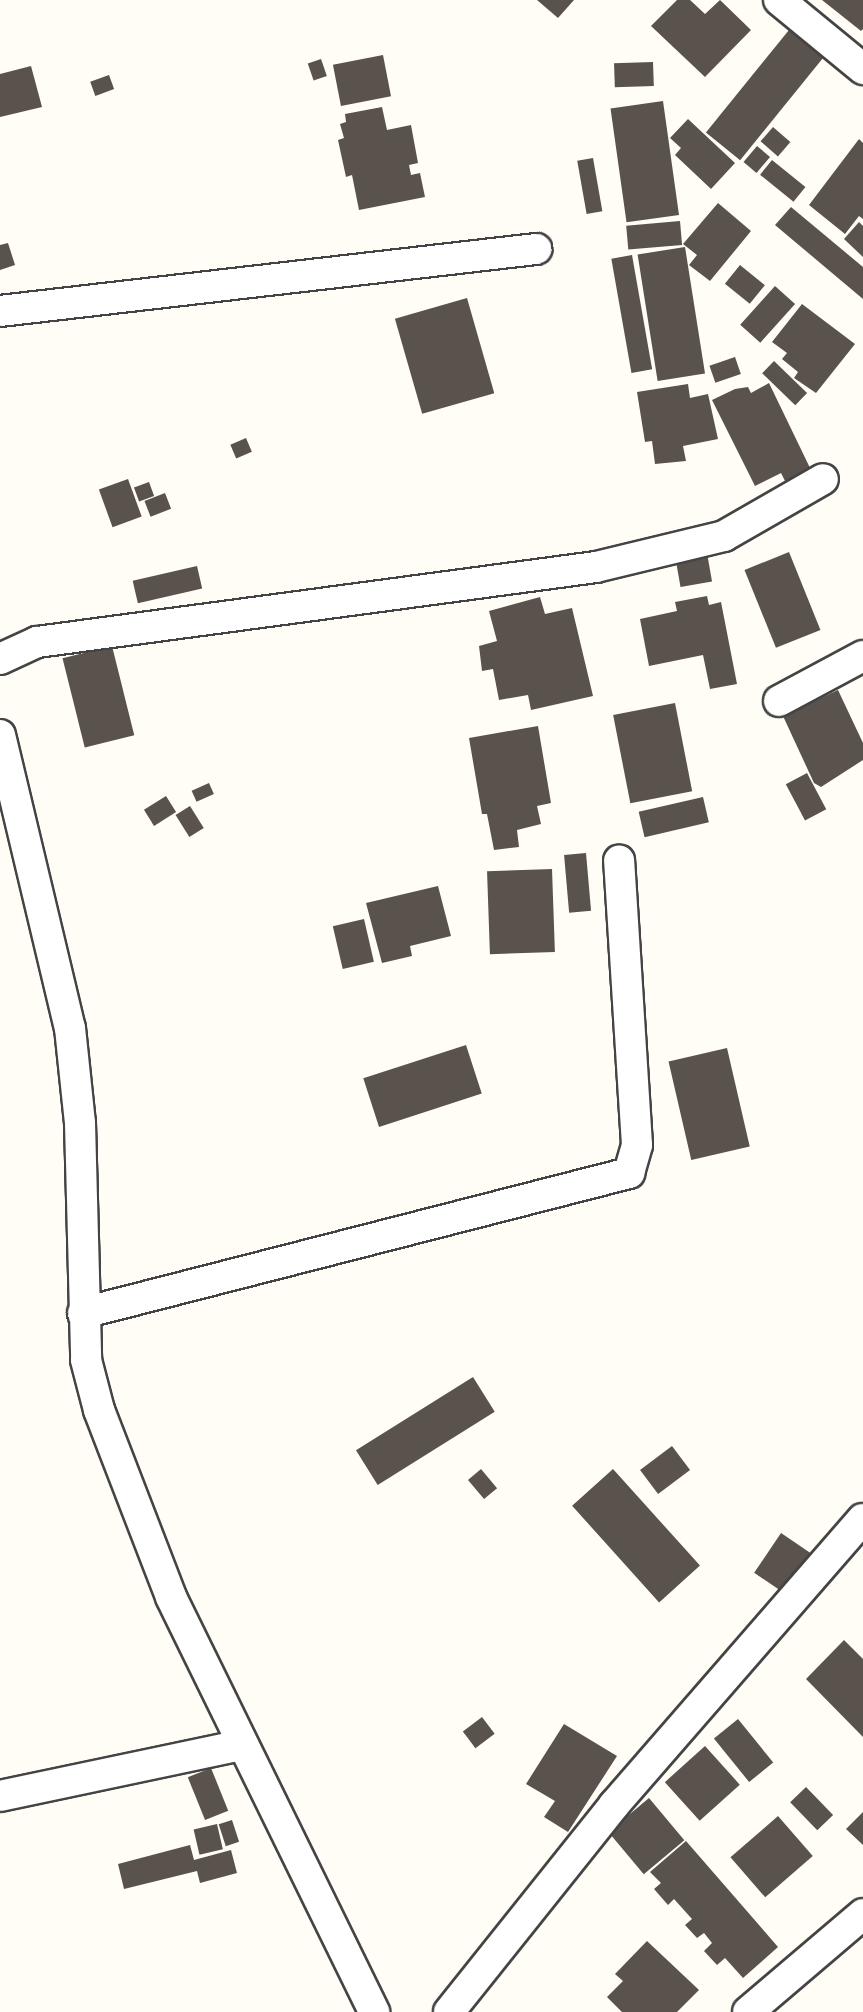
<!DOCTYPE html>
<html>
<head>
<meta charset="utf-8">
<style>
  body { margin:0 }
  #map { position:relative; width:863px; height:2012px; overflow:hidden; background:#fffdf5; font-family:"PT Serif",serif }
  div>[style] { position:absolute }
  .building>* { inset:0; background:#5a524d; transform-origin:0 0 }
  .roads { filter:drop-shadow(2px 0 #444) drop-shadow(-2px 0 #444) drop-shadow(0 2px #444) drop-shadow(0 -2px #444) }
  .minor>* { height:30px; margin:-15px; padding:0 15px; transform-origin:15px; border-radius:15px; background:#fff }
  span { translate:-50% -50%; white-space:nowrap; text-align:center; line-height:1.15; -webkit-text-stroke:8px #fff; paint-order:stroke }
</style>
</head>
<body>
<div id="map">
  <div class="building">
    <i style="clip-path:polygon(537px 0,574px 0,558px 18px)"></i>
    <i style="clip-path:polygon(677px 0,690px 0,705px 14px,720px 0,751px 30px,705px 77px,651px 26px)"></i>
    <i style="clip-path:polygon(822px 0,863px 0,863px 29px,861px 31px)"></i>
    <i style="left:789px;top:30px;width:44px;height:132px;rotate:39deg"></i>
    <i style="left:383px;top:55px;width:42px;height:51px;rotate:79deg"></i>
    <i style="left:321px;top:59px;width:18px;height:14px;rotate:71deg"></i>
    <i style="left:653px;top:62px;width:24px;height:39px;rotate:88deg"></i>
    <i style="clip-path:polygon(31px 66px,42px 107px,0 117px,0 74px)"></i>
    <i style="left:109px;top:75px;width:15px;height:20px;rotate:70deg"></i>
    <i style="left:663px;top:101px;width:115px;height:53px;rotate:82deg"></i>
    <i style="clip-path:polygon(382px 107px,387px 130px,411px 125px,418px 163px,409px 165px,411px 175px,420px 173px,425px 197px,359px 210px,352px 175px,346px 177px,338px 140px,344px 138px,340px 124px,346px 122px,345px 114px)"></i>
    <i style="clip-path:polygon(688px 119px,735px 163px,711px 189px,675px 155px,681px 148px,670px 138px)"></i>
    <i style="left:773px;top:127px;width:23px;height:19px;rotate:41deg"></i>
    <i style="clip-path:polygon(859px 139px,863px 143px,863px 219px,859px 216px,845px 234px,809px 205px)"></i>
    <i style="left:757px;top:146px;width:17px;height:21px;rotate:40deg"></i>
    <i style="left:593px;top:158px;width:54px;height:16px;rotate:80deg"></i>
    <i style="left:772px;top:160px;width:43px;height:19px;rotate:39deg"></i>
    <i style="clip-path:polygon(718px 203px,751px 231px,710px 281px,689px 265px,697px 255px,683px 244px)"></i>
    <i style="clip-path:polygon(791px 207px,863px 267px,863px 299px,775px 225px)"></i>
    <i style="left:680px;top:221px;width:24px;height:54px;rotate:85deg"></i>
    <i style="clip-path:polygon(859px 222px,863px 226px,863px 257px,844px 239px)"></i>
    <i style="clip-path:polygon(8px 243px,15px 265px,0 270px,0 245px)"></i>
    <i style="left:685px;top:247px;width:128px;height:48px;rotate:81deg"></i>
    <i style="left:632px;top:255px;width:116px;height:21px;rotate:80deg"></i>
    <i style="left:740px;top:265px;width:32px;height:24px;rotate:39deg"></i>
    <i style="left:775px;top:286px;width:27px;height:52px;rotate:42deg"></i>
    <i style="left:467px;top:298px;width:99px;height:75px;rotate:74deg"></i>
    <i style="clip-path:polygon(802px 304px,855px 344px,816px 393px,794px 378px,798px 372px,782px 359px,787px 353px,772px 342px)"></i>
    <i style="left:735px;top:357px;width:18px;height:27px;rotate:71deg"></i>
    <i style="left:774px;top:361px;width:46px;height:17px;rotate:44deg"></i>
    <i style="clip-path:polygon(769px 383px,811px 470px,785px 481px,781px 473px,755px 486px,712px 400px,735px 389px,748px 387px,751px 393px)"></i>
    <i style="clip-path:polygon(688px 384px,690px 398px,708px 394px,718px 439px,683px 446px,686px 461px,655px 464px,652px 441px,645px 442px,637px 392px)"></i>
    <i style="left:246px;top:438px;width:15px;height:17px;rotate:67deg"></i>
    <i style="left:128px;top:479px;width:40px;height:31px;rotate:70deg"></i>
    <i style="left:149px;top:482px;width:15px;height:16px;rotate:70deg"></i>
    <i style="left:165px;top:493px;width:17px;height:22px;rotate:69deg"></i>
    <i style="left:789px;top:552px;width:84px;height:48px;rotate:68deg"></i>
    <i style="left:707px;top:553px;width:29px;height:32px;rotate:80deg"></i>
    <i style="left:197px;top:566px;width:23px;height:66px;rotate:77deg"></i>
    <i style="clip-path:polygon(707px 596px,709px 605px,721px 602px,737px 684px,710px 689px,703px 655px,649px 666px,640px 619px,677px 611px,675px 602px)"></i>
    <i style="clip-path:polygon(540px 597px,545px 614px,572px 608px,593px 696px,531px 710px,528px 695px,499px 700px,493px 669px,482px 671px,479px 646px,497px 641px,489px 611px)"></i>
    <i style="left:112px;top:646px;width:92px;height:51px;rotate:76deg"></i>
    <i style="clip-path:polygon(838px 690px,863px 743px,863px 760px,821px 787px,814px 783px,783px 716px)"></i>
    <i style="left:675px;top:703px;width:90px;height:63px;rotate:79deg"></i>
    <i style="clip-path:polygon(538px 726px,551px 803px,537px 806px,541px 824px,517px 830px,519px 847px,494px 850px,487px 814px,482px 814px,469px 738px)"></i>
    <i style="left:807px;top:773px;width:41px;height:24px;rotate:62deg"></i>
    <i style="left:209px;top:783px;width:12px;height:19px;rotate:66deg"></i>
    <i style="left:166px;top:796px;width:19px;height:26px;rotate:58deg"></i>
    <i style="left:703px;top:797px;width:26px;height:66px;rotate:77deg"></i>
    <i style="left:190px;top:806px;width:26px;height:17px;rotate:58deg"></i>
    <i style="left:586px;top:853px;width:58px;height:22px;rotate:85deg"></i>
    <i style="left:552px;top:869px;width:83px;height:65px;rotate:88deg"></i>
    <i style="clip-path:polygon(438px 886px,451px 936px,410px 946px,412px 956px,382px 963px,366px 903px)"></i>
    <i style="left:364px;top:919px;width:44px;height:32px;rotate:77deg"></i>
    <i style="left:466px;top:1045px;width:51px;height:108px;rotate:72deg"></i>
    <i style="left:727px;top:1048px;width:101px;height:60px;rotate:77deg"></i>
    <i style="left:473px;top:1377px;width:41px;height:138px;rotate:58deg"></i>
    <i style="left:672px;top:1446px;width:30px;height:40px;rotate:53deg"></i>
    <i style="left:481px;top:1469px;width:25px;height:17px;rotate:50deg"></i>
    <i style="left:613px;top:1469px;width:130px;height:55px;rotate:48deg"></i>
    <i style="left:781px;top:1533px;width:36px;height:48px;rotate:34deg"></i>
    <i style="clip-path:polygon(844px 1640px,863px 1659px,863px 1737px,806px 1679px)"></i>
    <i style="left:482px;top:1717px;width:21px;height:24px;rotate:53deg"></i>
    <i style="left:738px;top:1719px;width:56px;height:31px;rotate:51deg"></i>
    <i style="clip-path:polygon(564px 1724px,617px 1756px,568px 1832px,544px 1817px,555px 1801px,526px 1784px)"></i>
    <i style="left:705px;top:1746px;width:52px;height:54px;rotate:48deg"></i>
    <i style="left:211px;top:1768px;width:46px;height:25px;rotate:68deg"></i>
    <i style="left:806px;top:1787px;width:39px;height:22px;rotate:46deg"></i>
    <i style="left:649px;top:1798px;width:55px;height:53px;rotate:50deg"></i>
    <i style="clip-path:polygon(863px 1812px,863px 1845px,846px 1829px)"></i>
    <i style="left:778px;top:1816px;width:53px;height:63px;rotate:49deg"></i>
    <i style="left:232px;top:1820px;width:23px;height:14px;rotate:72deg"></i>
    <i style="left:217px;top:1824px;width:26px;height:24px;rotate:77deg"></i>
    <i style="clip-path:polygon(686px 1841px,778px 1947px,743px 1978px,725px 1958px,717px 1965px,704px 1951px,712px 1943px,704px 1933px,697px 1938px,685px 1925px,692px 1919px,674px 1899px,668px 1905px,654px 1889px,661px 1883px,650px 1872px)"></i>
    <i style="clip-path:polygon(190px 1845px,194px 1860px,231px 1850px,237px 1873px,200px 1883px,197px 1871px,124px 1889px,118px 1864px)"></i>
    <i style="clip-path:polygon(647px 1941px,699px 1990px,677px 2012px,622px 2012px,607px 1997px,623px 1981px,615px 1974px)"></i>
  </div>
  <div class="roads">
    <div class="minor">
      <i style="left:779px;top:0;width:109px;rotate:39.4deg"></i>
      <i style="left:0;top:311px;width:540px;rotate:-6.6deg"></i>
      <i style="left:0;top:659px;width:41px;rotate:-24.7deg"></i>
      <i style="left:37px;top:642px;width:564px;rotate:-7.64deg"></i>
      <i style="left:596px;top:567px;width:132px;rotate:-13.6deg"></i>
      <i style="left:724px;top:536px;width:114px;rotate:-29.9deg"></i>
      <i style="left:779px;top:701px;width:95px;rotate:-28.2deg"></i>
      <i style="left:0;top:735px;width:301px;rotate:76.6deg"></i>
      <i style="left:70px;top:1028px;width:96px;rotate:84deg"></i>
      <i style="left:80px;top:1123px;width:237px;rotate:88.5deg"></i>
      <i style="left:86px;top:1360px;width:52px;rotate:75.4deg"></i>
      <i style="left:99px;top:1410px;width:200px;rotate:68.9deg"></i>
      <i style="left:171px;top:1597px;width:462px;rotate:63.9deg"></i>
      <i style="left:83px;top:1313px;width:564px;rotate:-14.38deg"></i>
      <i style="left:629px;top:1173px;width:29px;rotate:-74deg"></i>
      <i style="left:637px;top:1145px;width:285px;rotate:-93.6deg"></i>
      <i style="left:0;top:1796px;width:246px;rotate:-11.9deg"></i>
      <i style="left:449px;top:2012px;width:265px;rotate:-51.4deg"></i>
      <i style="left:614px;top:1805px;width:379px;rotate:-49deg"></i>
      <i style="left:748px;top:2012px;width:151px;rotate:-40.4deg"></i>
    </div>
  </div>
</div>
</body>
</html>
